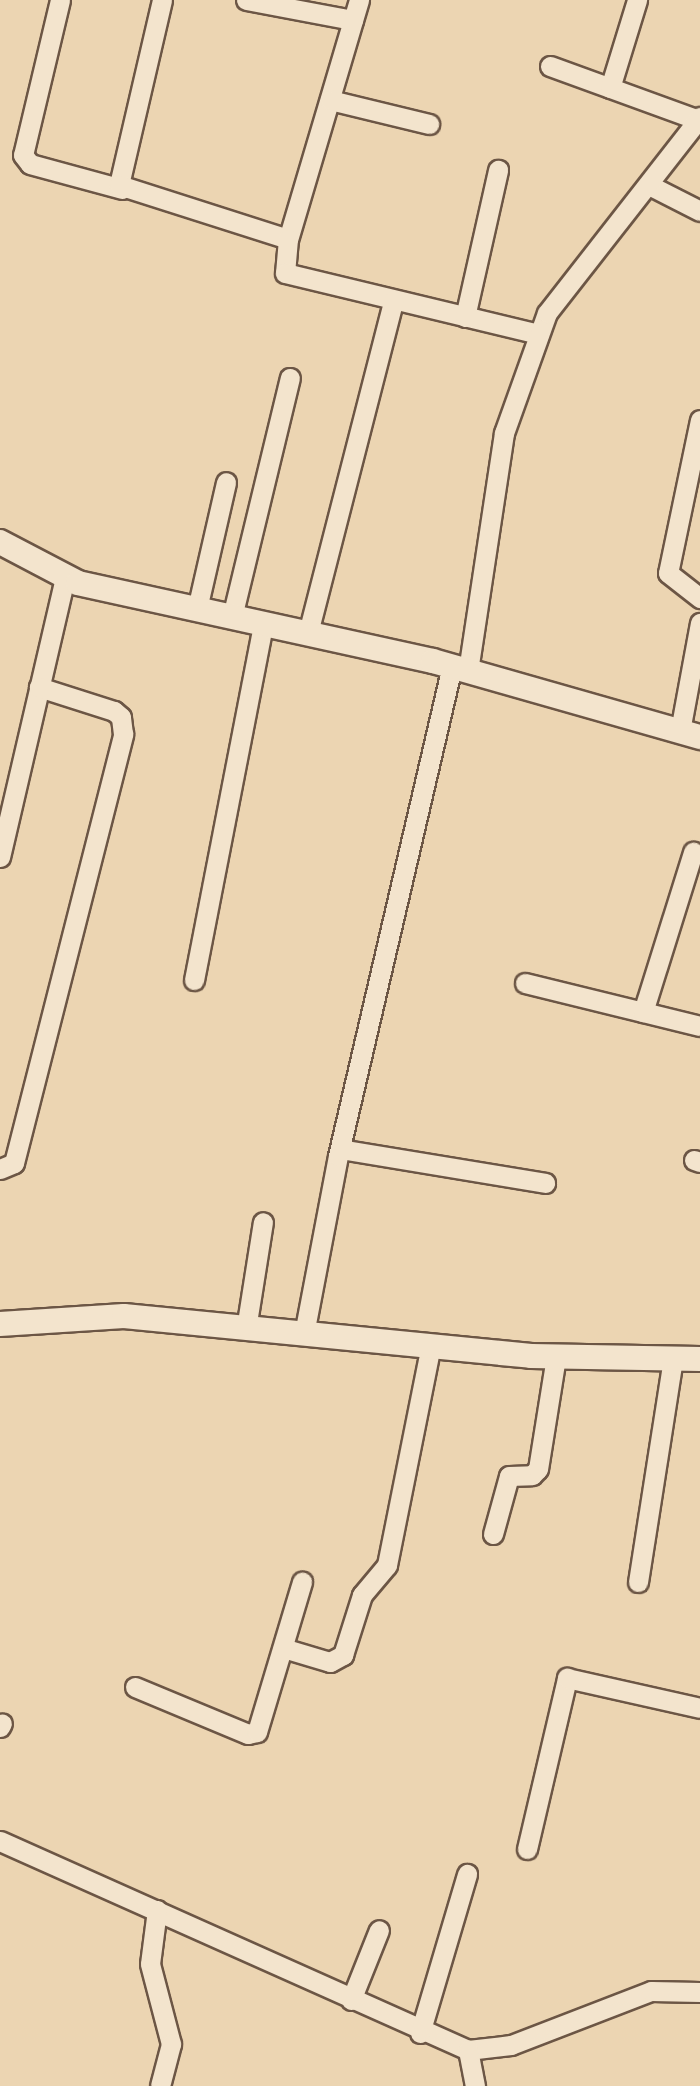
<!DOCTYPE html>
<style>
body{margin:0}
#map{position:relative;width:700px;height:2086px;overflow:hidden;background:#ecd5b2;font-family:"Old Standard TT",serif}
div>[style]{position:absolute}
.roads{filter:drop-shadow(2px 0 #6c5645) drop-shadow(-2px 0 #6c5645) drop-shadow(0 2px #6c5645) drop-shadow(0 -2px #6c5645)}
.minor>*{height:19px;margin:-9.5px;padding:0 9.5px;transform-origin:9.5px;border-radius:9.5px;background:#f3e4cd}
.tertiary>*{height:24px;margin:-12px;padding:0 12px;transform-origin:12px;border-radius:12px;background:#f3e4cd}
span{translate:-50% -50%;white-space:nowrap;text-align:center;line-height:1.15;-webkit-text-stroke:6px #f3e4cd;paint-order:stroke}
</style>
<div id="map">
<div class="roads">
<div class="minor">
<div style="left:60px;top:0;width:159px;rotate:103.4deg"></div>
<div style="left:23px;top:155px;width:11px;rotate:52deg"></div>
<div style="left:30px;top:164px;width:95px;rotate:15.2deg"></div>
<div style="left:162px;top:0;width:190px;rotate:103.1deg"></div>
<div style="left:119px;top:185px;width:177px;rotate:17.7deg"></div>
<div style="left:246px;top:0;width:109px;rotate:10.6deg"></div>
<div style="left:359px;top:0;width:249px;rotate:106.5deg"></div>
<div style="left:288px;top:239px;width:34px;rotate:95deg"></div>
<div style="left:285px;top:273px;width:261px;rotate:13.5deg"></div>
<div style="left:550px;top:66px;width:158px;rotate:20deg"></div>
<div style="left:610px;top:88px;width:92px;rotate:-72.9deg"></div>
<div style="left:330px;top:100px;width:102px;rotate:13.6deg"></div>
<div style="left:651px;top:186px;width:55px;rotate:27deg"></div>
<div style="left:465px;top:317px;width:151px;rotate:-77.3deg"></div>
<div style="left:700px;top:420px;width:156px;rotate:101.8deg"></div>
<div style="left:668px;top:573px;width:41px;rotate:38deg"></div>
<div style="left:197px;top:609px;width:130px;rotate:-77.1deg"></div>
<div style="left:232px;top:617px;width:246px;rotate:-76.4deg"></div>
<div style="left:308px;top:633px;width:343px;rotate:-75.6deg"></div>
<div style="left:468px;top:671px;width:241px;rotate:-81.4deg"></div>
<div style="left:504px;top:433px;width:127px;rotate:-70.3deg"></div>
<div style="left:547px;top:313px;width:249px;rotate:-52deg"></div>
<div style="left:680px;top:731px;width:110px;rotate:-79.5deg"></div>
<div style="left:0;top:857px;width:286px;rotate:-76.9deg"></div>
<div style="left:194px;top:980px;width:363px;rotate:-79deg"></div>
<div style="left:525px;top:983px;width:180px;rotate:13.8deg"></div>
<div style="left:643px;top:1012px;width:168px;rotate:-72.6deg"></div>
<div style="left:340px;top:1149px;width:208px;rotate:9.4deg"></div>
<div style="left:694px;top:1160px;width:6px;rotate:18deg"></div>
<div style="left:0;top:1169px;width:15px;rotate:-23deg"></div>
<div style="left:14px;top:1163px;width:443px;rotate:-75.7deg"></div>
<div style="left:123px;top:734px;width:17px;rotate:-97deg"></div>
<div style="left:121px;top:717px;width:9px;rotate:-139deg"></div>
<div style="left:114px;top:711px;width:79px;rotate:-162.3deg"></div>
<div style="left:246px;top:1329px;width:108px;rotate:-81deg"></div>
<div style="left:304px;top:1334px;width:181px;rotate:-79.2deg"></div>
<div style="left:338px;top:1156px;width:503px;rotate:-76.9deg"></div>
<div style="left:493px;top:1534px;width:60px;rotate:-74.6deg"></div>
<div style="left:509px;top:1476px;width:23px;rotate:-2deg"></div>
<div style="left:532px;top:1475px;width:8px;rotate:-45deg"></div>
<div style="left:538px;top:1469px;width:114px;rotate:-80.9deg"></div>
<div style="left:638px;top:1582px;width:227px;rotate:-81.1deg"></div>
<div style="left:283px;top:1648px;width:49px;rotate:16.6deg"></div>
<div style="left:330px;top:1662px;width:15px;rotate:-28deg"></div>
<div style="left:343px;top:1655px;width:63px;rotate:-72.4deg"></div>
<div style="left:362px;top:1595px;width:39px;rotate:-50deg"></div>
<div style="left:387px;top:1565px;width:224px;rotate:-78.7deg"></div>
<div style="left:135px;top:1687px;width:122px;rotate:22.6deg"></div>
<div style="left:248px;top:1734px;width:9px;rotate:-13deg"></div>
<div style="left:257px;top:1732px;width:157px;rotate:-73.3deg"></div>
<div style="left:0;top:1727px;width:4px;rotate:-63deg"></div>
<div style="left:0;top:1841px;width:513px;rotate:24.06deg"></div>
<div style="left:468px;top:2050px;width:43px;rotate:-6.6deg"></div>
<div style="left:511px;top:2045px;width:150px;rotate:-21.1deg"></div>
<div style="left:651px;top:1991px;width:49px;rotate:1.2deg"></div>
<div style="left:527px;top:1849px;width:176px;rotate:-76.8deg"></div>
<div style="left:567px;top:1678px;width:136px;rotate:12.7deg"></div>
<div style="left:157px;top:1910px;width:54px;rotate:97.4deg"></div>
<div style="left:150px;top:1964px;width:83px;rotate:75.3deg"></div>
<div style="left:171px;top:2044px;width:43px;rotate:104.7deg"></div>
<div style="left:351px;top:2000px;width:75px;rotate:-68.2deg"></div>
<div style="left:420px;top:2033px;width:166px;rotate:-73.5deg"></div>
<div style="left:468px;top:2050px;width:37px;rotate:79deg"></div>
</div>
<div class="tertiary">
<div style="left:0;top:542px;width:88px;rotate:27.7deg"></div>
<div style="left:78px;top:583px;width:363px;rotate:12.4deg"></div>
<div style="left:433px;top:661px;width:278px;rotate:15.9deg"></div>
<div style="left:0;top:1324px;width:124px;rotate:-3.7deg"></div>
<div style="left:124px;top:1316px;width:409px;rotate:5.6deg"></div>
<div style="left:531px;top:1356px;width:169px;rotate:1deg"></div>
</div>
</div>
</div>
